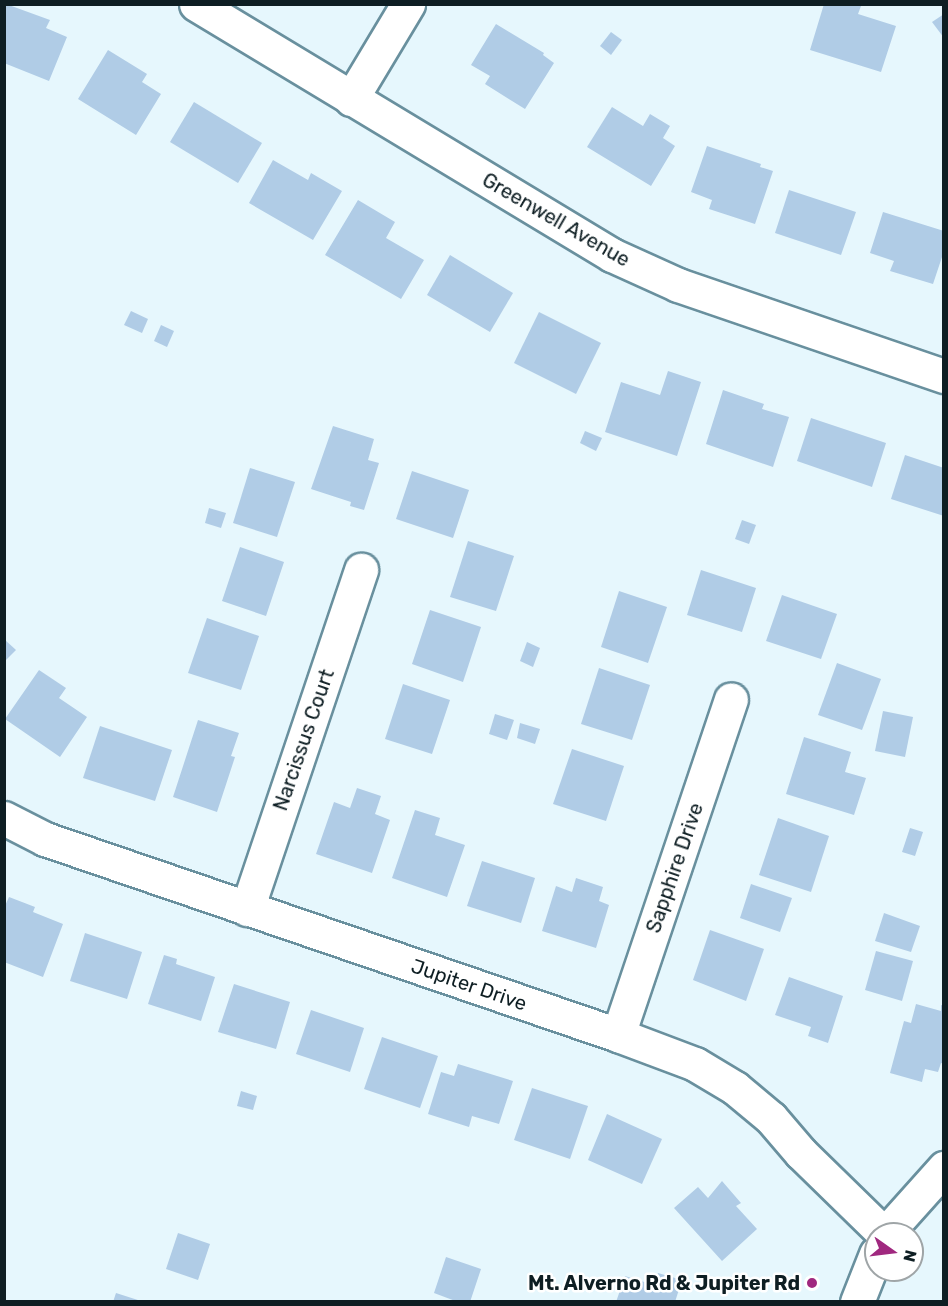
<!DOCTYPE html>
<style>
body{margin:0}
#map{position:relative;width:948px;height:1306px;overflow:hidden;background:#e6f7fd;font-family:Rubik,sans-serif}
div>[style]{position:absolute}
.building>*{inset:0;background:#b0cce6}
.roads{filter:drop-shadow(2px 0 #69909e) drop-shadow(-2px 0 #69909e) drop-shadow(0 2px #69909e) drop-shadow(0 -2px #69909e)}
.minor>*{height:33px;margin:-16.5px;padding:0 16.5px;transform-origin:16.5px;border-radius:16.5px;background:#fff}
.tertiary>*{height:33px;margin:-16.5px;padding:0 16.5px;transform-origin:16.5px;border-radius:16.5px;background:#fff}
.dots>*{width:16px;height:16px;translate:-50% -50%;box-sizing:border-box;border:3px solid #fff;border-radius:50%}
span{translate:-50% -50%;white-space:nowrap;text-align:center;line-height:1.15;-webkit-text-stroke:5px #fff;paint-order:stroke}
.street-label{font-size:20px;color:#0e1e23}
.poi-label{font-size:20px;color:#0e1e23;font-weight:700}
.right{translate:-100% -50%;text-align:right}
.frame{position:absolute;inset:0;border:6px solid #0e1e23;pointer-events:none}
.north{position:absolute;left:864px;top:1222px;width:60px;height:60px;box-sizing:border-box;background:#fff;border:2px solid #9fa5a7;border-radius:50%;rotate:104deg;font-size:16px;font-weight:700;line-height:24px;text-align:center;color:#0e1e23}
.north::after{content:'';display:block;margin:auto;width:21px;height:27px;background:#a0287f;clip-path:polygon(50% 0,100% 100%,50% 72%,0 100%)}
</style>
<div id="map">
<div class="building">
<div style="clip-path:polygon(6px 4px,50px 20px,46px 28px,67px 37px,49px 81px,4px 63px)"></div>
<div style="clip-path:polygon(824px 4px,861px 6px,858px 14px,896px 26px,881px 72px,810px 50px)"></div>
<div style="clip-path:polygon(944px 14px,944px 38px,932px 22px)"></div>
<div style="clip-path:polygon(496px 24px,544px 53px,543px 55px,554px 63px,525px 109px,485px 84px,490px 76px,471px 65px)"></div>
<div style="clip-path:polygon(611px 32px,622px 40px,611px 55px,600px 46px)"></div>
<div style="clip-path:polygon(108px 50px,147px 74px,142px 82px,161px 94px,136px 135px,78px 99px)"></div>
<div style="clip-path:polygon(194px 102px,262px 143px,238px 183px,170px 142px)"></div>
<div style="clip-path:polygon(612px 107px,643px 126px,650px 114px,670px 126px,663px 138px,675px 146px,651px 186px,587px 147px)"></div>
<div style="clip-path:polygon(707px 146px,761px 164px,760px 167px,773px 171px,755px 224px,709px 209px,712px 200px,691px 192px)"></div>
<div style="clip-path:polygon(273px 160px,308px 180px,311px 173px,342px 191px,313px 240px,249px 203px)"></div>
<div style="clip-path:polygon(789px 190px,856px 212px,841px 255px,775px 233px)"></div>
<div style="clip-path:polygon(358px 200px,395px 222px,386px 238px,424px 260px,401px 299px,325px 255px)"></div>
<div style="clip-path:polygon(883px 212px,944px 231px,944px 251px,933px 284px,890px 271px,894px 261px,870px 253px)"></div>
<div style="clip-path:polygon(450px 255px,513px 293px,490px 332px,427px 295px)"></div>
<div style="clip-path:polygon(131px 311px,148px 319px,142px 333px,124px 325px)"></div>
<div style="clip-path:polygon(539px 312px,601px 343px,576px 394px,514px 363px)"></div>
<div style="clip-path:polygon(161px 325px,174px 331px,167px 347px,154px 341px)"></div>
<div style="clip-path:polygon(668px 371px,701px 382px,677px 456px,605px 432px,621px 382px,660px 395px)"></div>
<div style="clip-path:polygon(723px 390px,764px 404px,762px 409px,789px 417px,773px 467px,706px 444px)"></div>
<div style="clip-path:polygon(811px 418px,886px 443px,872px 487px,797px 461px)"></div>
<div style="clip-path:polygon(333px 426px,374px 439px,368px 460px,379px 463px,364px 510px,350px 506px,351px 502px,311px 489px)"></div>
<div style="clip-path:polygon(585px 431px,602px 438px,596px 451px,580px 443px)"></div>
<div style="clip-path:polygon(905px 455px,944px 468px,944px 516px,891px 499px)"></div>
<div style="clip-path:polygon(250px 468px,295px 482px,277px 537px,233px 523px)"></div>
<div style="clip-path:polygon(412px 471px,469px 490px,453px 538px,396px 519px)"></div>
<div style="clip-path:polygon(209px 508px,226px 513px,221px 528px,205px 523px)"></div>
<div style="clip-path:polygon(742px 520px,756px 525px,749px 544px,735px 539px)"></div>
<div style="clip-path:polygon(468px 541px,514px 556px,496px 611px,450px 597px)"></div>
<div style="clip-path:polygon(240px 547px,284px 562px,266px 616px,222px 601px)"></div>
<div style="clip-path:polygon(701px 570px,756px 588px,742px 632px,687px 615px)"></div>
<div style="clip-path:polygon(619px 591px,667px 607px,648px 663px,601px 647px)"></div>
<div style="clip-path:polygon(782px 595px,837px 614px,821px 659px,766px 641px)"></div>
<div style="clip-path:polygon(430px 610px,481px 627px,463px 682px,412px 664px)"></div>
<div style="clip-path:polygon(207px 618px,259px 636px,241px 690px,188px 673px)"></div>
<div style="clip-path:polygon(4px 639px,16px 650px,4px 662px)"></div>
<div style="clip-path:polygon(527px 642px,540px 648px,533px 667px,520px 661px)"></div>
<div style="clip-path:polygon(837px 663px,881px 679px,862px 730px,818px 715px)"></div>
<div style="clip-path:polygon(599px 668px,650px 685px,632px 740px,581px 724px)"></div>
<div style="clip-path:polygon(39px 670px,66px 688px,59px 698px,87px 717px,60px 757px,5px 719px)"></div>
<div style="clip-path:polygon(403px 684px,450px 700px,432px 754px,385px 739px)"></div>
<div style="clip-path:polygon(883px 711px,913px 717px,905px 757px,875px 751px)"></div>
<div style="clip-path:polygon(495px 714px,514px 720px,507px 740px,489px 734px)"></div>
<div style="clip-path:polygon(198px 720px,239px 733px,231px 756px,235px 757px,217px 812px,173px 797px)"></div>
<div style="clip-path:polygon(520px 723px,540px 729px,535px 744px,517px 738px)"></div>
<div style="clip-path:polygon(100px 726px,172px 750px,155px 801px,83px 778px)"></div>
<div style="clip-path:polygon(804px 737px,851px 752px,845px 772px,866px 778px,854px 815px,786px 794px)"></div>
<div style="clip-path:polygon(572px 749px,624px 766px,606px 821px,553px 804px)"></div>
<div style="clip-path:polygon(357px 788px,381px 796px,375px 814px,390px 820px,372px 873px,316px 854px,334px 802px,350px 808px)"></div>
<div style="clip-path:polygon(415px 810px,440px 818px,435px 835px,465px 845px,447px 897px,392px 878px)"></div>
<div style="clip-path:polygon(778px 818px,829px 836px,811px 892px,759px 875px)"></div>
<div style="clip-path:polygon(910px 828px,923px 832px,915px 856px,902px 852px)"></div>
<div style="clip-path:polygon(482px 861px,535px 878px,521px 923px,467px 906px)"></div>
<div style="clip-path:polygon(576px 878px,603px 887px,599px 901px,609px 905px,596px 948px,542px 931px,556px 886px,572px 892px)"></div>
<div style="clip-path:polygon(751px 884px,792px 898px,780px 932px,740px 918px)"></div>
<div style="clip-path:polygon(9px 897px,35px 907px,33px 912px,63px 924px,43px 977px,4px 962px,4px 908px)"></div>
<div style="clip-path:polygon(884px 913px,920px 926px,911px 952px,875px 941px)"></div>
<div style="clip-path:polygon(710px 930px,764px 949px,746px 1001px,693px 980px)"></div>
<div style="clip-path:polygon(85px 933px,142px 952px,127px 999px,70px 981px)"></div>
<div style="clip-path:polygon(876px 951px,913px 961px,902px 1001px,865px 990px)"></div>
<div style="clip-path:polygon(164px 955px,177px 959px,176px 964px,215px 977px,201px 1021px,148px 1004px)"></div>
<div style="clip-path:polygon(789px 977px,843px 996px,828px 1043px,808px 1036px,811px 1027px,775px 1015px)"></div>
<div style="clip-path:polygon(234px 984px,290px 1002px,276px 1049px,218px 1032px)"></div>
<div style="clip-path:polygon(916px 1004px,941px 1011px,941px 1005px,944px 1006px,944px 1064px,941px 1063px,938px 1072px,925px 1069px,922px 1082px,890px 1073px,904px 1021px,911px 1023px)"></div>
<div style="clip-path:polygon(311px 1010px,364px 1028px,350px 1072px,296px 1054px)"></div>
<div style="clip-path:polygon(382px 1037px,438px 1056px,420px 1108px,364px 1089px)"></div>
<div style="clip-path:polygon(458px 1064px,513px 1081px,499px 1124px,472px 1116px,469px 1127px,428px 1114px,441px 1072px,454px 1076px)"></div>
<div style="clip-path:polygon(532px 1088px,588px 1106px,570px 1159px,514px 1140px)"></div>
<div style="clip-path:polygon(241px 1091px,257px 1096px,253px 1110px,237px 1106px)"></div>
<div style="clip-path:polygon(607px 1114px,662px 1139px,642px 1184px,588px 1160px)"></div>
<div style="clip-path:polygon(722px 1181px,741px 1203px,736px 1206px,757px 1229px,722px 1261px,674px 1208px,698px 1187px,708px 1198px)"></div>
<div style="clip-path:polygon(178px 1233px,210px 1244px,198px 1280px,166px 1269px)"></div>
<div style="clip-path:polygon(446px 1257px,481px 1269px,470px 1302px,458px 1302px,434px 1293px)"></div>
<div style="clip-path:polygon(658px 1273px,682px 1280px,675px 1302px,616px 1302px,625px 1276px,654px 1285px)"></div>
<div style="clip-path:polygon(116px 1293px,141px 1301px,141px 1302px,113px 1302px)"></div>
</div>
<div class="roads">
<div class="minor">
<div style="left:196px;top:4px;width:486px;rotate:31.1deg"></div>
<div style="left:612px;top:255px;width:72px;rotate:24.4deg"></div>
<div style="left:678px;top:285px;width:281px;rotate:18.9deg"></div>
<div style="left:351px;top:99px;width:111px;rotate:-59deg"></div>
<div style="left:4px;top:818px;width:46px;rotate:27.1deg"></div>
<div style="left:45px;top:839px;width:606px;rotate:18.88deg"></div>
<div style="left:618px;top:1035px;width:82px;rotate:20.6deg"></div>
<div style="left:695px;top:1064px;width:47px;rotate:31deg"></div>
<div style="left:735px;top:1088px;width:47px;rotate:39.8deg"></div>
<div style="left:771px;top:1118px;width:46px;rotate:49.4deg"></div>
<div style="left:801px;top:1153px;width:116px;rotate:44.3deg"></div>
<div style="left:247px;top:909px;width:358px;rotate:-71.4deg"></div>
<div style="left:618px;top:1035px;width:354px;rotate:-71.4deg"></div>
</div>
<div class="tertiary">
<div style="left:885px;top:1234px;width:89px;rotate:-48.2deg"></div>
<div style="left:857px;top:1302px;width:52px;rotate:-68.4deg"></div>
</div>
</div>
<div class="dots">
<div style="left:812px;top:1283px;background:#a0287f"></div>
</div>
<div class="street-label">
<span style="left:556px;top:220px;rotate:30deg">Greenwell Avenue</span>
<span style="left:304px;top:740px;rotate:-71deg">Narcissus Court</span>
<span style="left:675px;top:868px;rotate:-71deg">Sapphire Drive</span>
<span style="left:469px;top:985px;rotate:19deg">Jupiter Drive</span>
</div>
<div class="poi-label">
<span class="right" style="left:800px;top:1283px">Mt. Alverno Rd &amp; Jupiter Rd</span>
</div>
<div class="frame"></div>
<div class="north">N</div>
</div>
